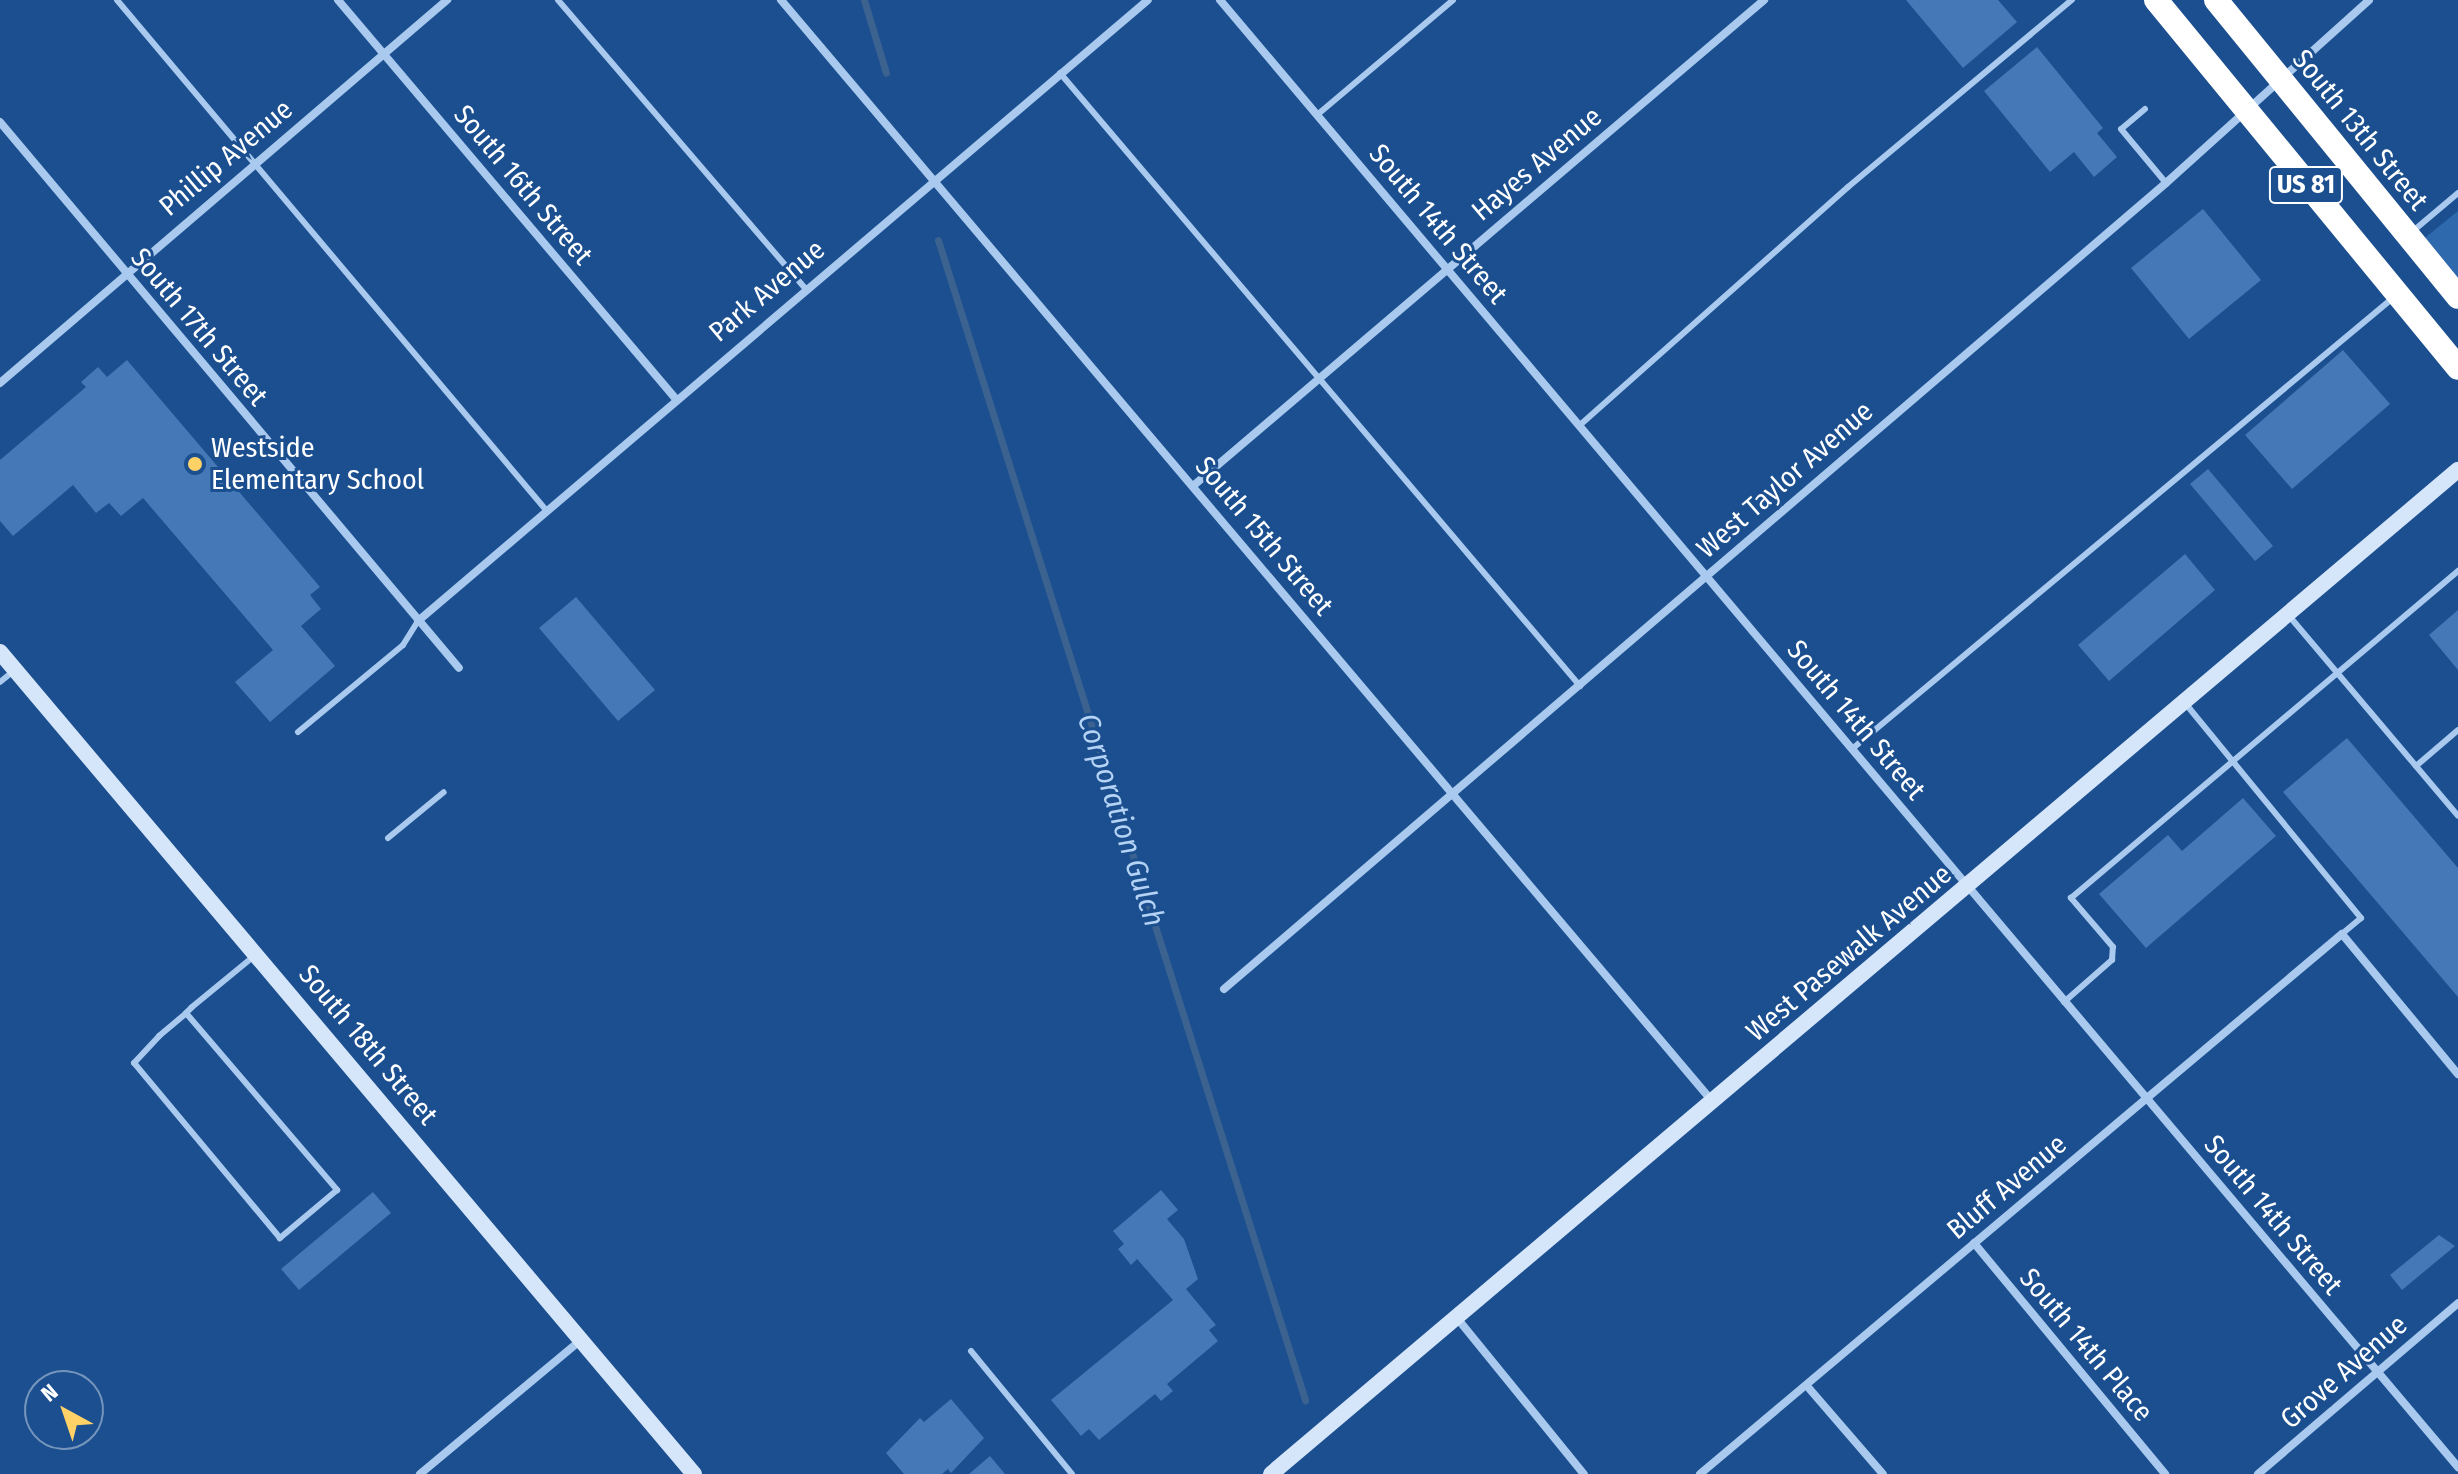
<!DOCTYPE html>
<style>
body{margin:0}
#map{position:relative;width:2458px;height:1474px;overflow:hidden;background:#1b4f8f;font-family:"Fira Sans Condensed",sans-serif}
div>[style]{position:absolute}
.green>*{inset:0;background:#2e69ad}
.stream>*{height:7px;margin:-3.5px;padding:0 3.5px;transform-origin:3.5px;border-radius:3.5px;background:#3c6290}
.building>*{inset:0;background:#4478b7}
.lane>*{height:6px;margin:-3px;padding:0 3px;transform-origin:3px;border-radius:3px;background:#a9c9ee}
.street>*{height:8px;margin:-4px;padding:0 4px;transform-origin:4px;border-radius:4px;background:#a9c9ee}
.secondary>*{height:16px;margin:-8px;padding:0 8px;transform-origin:8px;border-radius:8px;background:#d6e6fa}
.highway>*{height:24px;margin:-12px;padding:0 12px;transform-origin:12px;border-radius:12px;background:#fff}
.dots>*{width:22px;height:22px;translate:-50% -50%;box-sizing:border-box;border:4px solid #1b4f8f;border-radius:50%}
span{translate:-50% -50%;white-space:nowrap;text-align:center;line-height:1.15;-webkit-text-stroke:6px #1b4f8f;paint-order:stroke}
.shield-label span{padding:2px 6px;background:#1b4f8f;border:2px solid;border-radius:6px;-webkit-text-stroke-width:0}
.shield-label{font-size:26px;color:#fff;font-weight:700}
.street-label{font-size:28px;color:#fff}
.poi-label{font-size:28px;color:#fff}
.left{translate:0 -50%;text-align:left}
.water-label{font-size:30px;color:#b5d3f5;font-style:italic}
.north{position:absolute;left:24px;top:1370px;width:80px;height:80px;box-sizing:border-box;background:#1b4f8f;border:2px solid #7695bc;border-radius:50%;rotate:320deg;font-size:22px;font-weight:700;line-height:32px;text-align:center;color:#fff}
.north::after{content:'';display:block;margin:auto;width:28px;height:36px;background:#ffd166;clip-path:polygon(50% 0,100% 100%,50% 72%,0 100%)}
</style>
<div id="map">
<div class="green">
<div style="clip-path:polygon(2458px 211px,2458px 282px,2421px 241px)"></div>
</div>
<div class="stream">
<div style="left:864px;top:0;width:76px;rotate:73.2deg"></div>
<div style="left:938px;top:240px;width:1217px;rotate:72.44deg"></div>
</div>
<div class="building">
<div style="clip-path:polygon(1906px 0,1998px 0,2017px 22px,1963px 68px)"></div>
<div style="clip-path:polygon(2037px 47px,2103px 128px,2097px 133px,2117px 157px,2094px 177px,2074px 152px,2050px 172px,1984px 91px)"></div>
<div style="clip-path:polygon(2203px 209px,2261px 280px,2189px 339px,2131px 268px)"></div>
<div style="clip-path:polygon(2343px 350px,2390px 404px,2292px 489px,2245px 435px)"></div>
<div style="clip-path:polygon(127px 360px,320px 587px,310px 595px,321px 609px,301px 626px,335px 666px,270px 722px,235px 682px,273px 650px,143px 498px,121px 516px,109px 503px,96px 513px,73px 485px,13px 536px,0 521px,0 460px,86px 387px,81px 382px,98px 367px,107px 377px)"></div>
<div style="clip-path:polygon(2208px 469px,2273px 546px,2255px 561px,2190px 484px)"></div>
<div style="clip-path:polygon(2185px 554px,2215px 590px,2109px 681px,2078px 645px)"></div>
<div style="clip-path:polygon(576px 597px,655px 690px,618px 721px,539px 628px)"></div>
<div style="clip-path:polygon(2458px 610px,2458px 670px,2429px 635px)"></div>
<div style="clip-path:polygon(2347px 738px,2458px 868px,2458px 997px,2283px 792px)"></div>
<div style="clip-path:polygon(2243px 798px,2276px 836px,2146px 948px,2099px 894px,2168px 835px,2182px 851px)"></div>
<div style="clip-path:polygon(1161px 1190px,1178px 1210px,1167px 1219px,1184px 1239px,1198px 1279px,1186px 1289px,1216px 1325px,1209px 1330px,1218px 1341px,1167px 1384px,1173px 1391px,1161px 1401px,1155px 1394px,1099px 1440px,1089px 1429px,1081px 1436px,1051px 1400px,1173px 1300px,1137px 1259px,1131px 1265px,1118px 1249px,1124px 1244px,1113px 1231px)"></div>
<div style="clip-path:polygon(373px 1192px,391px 1213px,299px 1290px,281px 1269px)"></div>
<div style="clip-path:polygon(2439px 1235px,2455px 1246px,2402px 1290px,2390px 1275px)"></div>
<div style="clip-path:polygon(951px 1399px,984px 1438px,951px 1473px,948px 1469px,942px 1474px,904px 1474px,886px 1453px,920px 1418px,924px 1422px)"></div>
<div style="clip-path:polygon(990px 1456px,1005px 1474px,969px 1474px)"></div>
</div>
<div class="lane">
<div style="left:117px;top:0;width:666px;rotate:49.93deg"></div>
<div style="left:558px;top:0;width:379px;rotate:49.4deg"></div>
<div style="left:1060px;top:73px;width:804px;rotate:49.69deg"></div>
<div style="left:2145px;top:109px;width:31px;rotate:140deg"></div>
<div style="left:2121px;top:129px;width:70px;rotate:50.2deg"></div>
<div style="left:1317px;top:115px;width:178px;rotate:-40.2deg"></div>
<div style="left:2413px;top:231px;width:59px;rotate:-40.2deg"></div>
<div style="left:1580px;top:425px;width:358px;rotate:-41.6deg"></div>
<div style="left:1848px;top:187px;width:292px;rotate:-39.9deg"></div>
<div style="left:2290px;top:617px;width:260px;rotate:49.8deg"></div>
<div style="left:0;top:682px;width:19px;rotate:-39deg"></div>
<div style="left:2185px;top:703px;width:278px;rotate:50.7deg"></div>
<div style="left:2361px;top:918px;width:25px;rotate:140deg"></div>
<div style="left:298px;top:732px;width:136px;rotate:-39.6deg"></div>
<div style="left:403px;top:645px;width:28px;rotate:-58deg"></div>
<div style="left:1852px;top:749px;width:704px;rotate:-39.82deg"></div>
<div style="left:2416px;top:766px;width:55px;rotate:-40.6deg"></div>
<div style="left:388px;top:838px;width:72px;rotate:-39.4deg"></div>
<div style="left:2064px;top:1002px;width:64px;rotate:-41.2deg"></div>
<div style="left:2112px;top:960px;width:13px;rotate:-86deg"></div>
<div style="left:2113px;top:947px;width:65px;rotate:-130.6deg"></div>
<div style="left:2071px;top:898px;width:507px;rotate:-40.2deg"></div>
<div style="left:186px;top:1013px;width:233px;rotate:49.5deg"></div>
<div style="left:337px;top:1190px;width:75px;rotate:139.9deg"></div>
<div style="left:280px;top:1238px;width:228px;rotate:-129.8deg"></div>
<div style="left:134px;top:1063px;width:37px;rotate:-47deg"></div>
<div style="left:159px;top:1036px;width:35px;rotate:-40deg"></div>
<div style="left:186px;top:1013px;width:8px;rotate:-45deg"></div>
<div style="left:192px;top:1007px;width:80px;rotate:-39.4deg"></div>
<div style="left:971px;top:1351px;width:159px;rotate:50.6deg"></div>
</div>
<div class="street">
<div style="left:338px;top:0;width:522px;rotate:49.74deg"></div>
<div style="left:781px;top:0;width:1442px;rotate:49.78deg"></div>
<div style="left:1220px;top:0;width:1920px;rotate:49.84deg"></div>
<div style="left:0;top:122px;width:713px;rotate:49.95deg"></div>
<div style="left:0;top:383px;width:589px;rotate:-40.59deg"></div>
<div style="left:1193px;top:486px;width:750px;rotate:-40.4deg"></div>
<div style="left:418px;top:621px;width:958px;rotate:-40.39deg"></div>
<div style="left:1224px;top:989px;width:1240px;rotate:-40.55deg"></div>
<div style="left:2166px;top:183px;width:273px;rotate:-42deg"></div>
<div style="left:1974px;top:1243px;width:300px;rotate:50.4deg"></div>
<div style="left:1457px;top:1318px;width:201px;rotate:50.9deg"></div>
<div style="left:1807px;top:1386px;width:116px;rotate:49.2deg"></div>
<div style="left:420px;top:1474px;width:209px;rotate:-39.8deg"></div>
<div style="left:1700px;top:1474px;width:839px;rotate:-40.07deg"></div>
<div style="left:2342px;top:934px;width:182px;rotate:50.4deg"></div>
<div style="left:2258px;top:1474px;width:263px;rotate:-40.5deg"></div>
</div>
<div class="secondary">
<div style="left:0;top:652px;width:1076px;rotate:49.83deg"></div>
<div style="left:1271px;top:1474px;width:1555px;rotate:-40.23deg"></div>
</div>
<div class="highway">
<div style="left:2156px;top:0;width:476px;rotate:50.6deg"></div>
<div style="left:2216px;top:0;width:383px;rotate:50.8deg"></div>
</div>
<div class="dots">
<div style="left:195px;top:464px;background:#ffd166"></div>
</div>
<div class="shield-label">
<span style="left:2306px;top:185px">US 81</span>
</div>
<div class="street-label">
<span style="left:2360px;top:130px;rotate:51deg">South 13th Street</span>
<span style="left:226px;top:158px;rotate:-40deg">Phillip Avenue</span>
<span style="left:1537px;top:164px;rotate:-40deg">Hayes Avenue</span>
<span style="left:523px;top:185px;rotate:50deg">South 16th Street</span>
<span style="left:1438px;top:224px;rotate:50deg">South 14th Street</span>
<span style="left:767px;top:291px;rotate:-40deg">Park Avenue</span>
<span style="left:199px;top:327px;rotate:50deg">South 17th Street</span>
<span style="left:1785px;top:480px;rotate:-41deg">West Taylor Avenue</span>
<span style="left:1264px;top:536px;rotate:50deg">South 15th Street</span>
<span style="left:1856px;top:720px;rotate:50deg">South 14th Street</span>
<span style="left:1849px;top:953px;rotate:-40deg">West Pasewalk Avenue</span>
<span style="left:368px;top:1045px;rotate:50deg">South 18th Street</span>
<span style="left:2007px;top:1187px;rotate:-40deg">Bluff Avenue</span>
<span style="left:2273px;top:1215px;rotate:50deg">South 14th Street</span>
<span style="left:2086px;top:1345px;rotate:50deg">South 14th Place</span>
<span style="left:2344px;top:1372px;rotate:-41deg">Grove Avenue</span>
</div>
<div class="poi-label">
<span class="left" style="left:211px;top:464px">Westside<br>Elementary School</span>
</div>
<div class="water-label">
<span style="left:1121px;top:820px;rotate:72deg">Corporation Gulch</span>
</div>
<div class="north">N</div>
</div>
